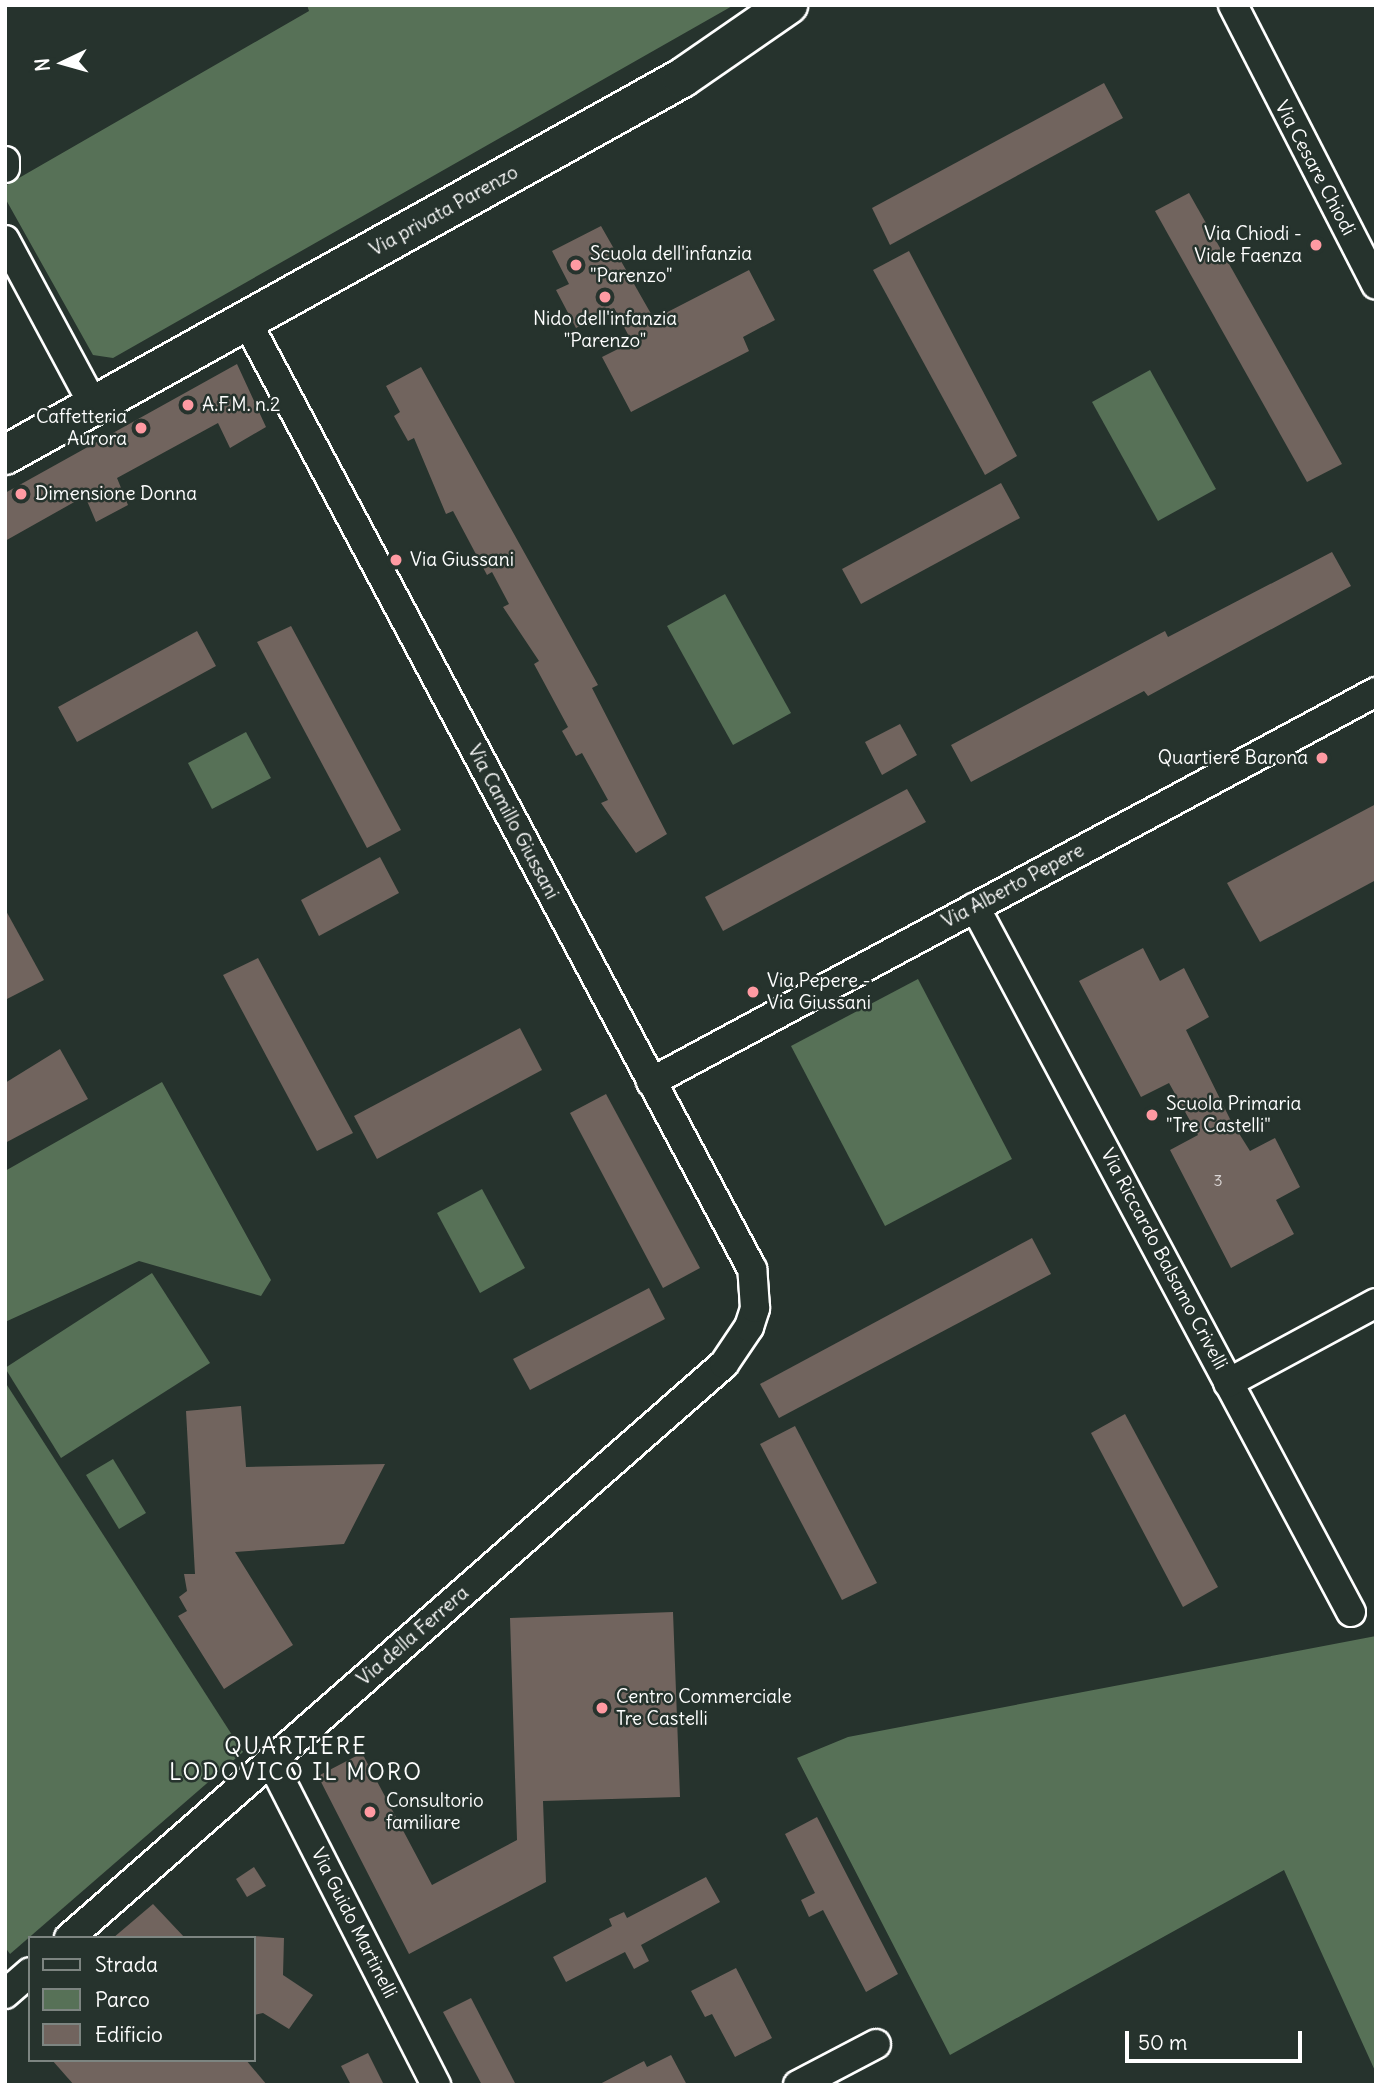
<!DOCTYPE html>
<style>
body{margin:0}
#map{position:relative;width:1381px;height:2090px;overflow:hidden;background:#26332d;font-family:Delius,sans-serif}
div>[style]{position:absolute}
.green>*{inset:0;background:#577157}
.building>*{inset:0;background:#71645e}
.roads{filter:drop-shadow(2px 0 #fff) drop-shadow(-2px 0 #fff) drop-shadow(0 2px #fff) drop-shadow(0 -2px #fff)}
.street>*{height:28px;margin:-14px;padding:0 14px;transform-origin:14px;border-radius:14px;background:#26332d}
.secondary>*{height:38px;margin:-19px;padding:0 19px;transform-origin:19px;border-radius:19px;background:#26332d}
.dots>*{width:19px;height:19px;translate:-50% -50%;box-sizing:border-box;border:4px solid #26332d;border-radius:50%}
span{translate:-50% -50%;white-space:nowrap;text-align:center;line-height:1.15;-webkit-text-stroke:5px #26332d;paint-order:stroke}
.number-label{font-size:16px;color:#dcd8d7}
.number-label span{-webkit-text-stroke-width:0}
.street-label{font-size:19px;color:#fff}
.poi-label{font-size:19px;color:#fff}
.right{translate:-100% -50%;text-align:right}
.left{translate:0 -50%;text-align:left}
.quarter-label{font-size:23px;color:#fff;letter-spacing:2px}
.frame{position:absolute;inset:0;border:7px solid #fff;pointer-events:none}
.legend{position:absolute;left:28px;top:1936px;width:228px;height:126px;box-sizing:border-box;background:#26332d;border:2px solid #7d8581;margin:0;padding:9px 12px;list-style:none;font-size:21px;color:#fff}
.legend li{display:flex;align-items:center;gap:14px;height:35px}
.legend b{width:35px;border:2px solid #7d8581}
.north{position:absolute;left:28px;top:28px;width:70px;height:70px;-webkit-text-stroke:5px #26332d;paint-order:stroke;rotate:265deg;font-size:19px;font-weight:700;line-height:28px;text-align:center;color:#fff}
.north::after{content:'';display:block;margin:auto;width:24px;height:32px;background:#fff;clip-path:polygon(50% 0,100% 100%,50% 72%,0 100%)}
.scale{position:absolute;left:1125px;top:2031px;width:177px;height:32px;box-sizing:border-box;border:4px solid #fff;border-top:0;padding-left:9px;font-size:21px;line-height:24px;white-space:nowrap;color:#fff;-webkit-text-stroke:5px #26332d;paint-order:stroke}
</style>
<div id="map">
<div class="green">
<div style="clip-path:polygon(307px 5px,734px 5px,113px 358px,93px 355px,5px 198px,5px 186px,309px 11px)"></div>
<div style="clip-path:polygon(1150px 370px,1216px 489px,1158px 521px,1092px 402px)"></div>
<div style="clip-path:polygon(725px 594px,791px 713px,733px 745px,667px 626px)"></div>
<div style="clip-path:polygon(246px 732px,271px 778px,212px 809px,188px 763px)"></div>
<div style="clip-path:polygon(918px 979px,1012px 1159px,885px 1226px,791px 1046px)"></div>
<div style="clip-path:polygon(162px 1082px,271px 1280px,261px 1296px,139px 1261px,5px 1322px,5px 1171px)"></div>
<div style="clip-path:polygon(482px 1189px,525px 1268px,480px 1293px,437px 1213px)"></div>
<div style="clip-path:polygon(152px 1273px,210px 1363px,61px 1458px,5px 1368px)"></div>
<div style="clip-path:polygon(5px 1382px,243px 1752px,10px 1954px,5px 1947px)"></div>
<div style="clip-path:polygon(113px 1459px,146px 1513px,119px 1529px,86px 1475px)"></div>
<div style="clip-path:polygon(1376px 1636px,1376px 2073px,1284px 1870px,950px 2055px,797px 1758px,848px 1737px)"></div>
</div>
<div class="building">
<div style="clip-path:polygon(1104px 83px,1123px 118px,890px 245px,872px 208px)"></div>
<div style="clip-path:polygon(1189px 193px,1342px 464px,1307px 482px,1155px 211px)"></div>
<div style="clip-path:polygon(601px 226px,654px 319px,749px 270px,775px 320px,743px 337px,749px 351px,631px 412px,602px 357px,632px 342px,614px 308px,576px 328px,556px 290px,569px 284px,552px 251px)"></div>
<div style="clip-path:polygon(909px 251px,1017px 456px,985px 475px,873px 270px)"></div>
<div style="clip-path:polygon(237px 364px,266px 427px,230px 448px,218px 423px,117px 478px,128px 505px,96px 522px,85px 496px,5px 541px,5px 493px)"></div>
<div style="clip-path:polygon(421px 367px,598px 685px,592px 688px,667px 834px,636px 853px,601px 803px,608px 800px,582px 753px,576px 756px,562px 731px,568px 727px,534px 664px,539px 661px,503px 607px,509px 604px,492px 572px,487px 575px,453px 511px,446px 514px,414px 438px,408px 441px,394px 416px,400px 412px,386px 386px)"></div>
<div style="clip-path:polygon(1001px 483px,1020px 518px,861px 604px,842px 569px)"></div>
<div style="clip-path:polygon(1332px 552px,1351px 586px,1148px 696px,1144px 691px,971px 782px,951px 745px,1165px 631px,1168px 637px)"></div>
<div style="clip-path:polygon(291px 626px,401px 830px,367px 848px,257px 642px)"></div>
<div style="clip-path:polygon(197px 631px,216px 666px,77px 742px,58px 707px)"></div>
<div style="clip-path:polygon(900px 724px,917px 755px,882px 775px,865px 742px)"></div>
<div style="clip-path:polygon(907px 789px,926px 822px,723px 931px,705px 897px)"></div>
<div style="clip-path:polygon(1376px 804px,1376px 880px,1260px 942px,1227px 883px)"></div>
<div style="clip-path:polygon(380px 857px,399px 893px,319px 936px,301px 900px)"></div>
<div style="clip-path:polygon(5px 909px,44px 980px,5px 1000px)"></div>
<div style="clip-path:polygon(1143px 948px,1160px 981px,1184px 968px,1209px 1017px,1186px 1030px,1230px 1119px,1250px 1151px,1275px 1138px,1300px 1187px,1276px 1200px,1294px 1234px,1231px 1268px,1170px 1150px,1198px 1135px,1169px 1083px,1141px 1097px,1079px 981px)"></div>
<div style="clip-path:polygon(258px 958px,353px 1133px,317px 1151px,223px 975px)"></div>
<div style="clip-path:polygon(520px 1028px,542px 1070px,377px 1159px,354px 1116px)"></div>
<div style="clip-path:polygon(60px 1049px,88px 1099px,5px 1143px,5px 1083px)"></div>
<div style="clip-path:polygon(606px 1094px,700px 1268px,663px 1288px,570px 1113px)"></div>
<div style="clip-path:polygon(1032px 1238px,1051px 1274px,779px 1418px,760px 1384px)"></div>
<div style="clip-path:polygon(649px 1288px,665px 1319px,530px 1390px,513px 1359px)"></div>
<div style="clip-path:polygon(241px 1406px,246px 1467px,385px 1464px,344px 1544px,235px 1552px,293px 1645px,224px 1689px,178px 1616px,187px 1611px,179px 1597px,187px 1591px,184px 1574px,195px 1574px,186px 1411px)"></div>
<div style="clip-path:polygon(1125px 1414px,1218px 1587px,1183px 1607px,1091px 1433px)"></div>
<div style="clip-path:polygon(795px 1426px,877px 1583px,842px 1600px,760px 1444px)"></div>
<div style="clip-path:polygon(673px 1612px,680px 1797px,543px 1801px,546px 1882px,409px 1954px,318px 1776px,362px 1753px,432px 1885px,517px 1840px,510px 1618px)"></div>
<div style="clip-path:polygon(817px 1817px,898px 1974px,866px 1992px,823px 1910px,809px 1917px,801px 1900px,815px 1893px,785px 1834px)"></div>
<div style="clip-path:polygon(254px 1867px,266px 1886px,247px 1897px,236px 1879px)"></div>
<div style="clip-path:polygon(706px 1877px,720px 1902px,641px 1945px,649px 1961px,634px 1969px,625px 1952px,566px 1982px,553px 1957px,612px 1926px,609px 1919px,624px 1912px,627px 1918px)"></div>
<div style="clip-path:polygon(153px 1904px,185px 1938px,113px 1938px)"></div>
<div style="clip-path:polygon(254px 1936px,284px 1938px,283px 1975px,313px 1995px,289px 2029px,263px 2013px,254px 2015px)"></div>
<div style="clip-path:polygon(736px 1968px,772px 2038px,735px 2057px,712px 2014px,705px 2017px,691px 1991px)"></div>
<div style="clip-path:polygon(471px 1998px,516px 2085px,482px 2085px,443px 2012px)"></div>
<div style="clip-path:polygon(368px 2053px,384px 2085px,351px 2085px,341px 2066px)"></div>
<div style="clip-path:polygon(671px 2055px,687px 2085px,598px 2085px,644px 2061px,647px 2067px)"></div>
<div style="clip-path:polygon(52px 2060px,246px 2060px,267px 2085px,74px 2085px)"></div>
</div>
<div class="roads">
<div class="street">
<div style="left:1233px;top:5px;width:314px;rotate:62.9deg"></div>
<div style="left:5px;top:161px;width:7px;rotate:90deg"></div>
<div style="left:5px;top:240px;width:188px;rotate:61.8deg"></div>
<div style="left:975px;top:907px;width:799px;rotate:61.93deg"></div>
<div style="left:651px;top:1082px;width:823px;rotate:-28.28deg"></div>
<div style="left:1228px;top:1383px;width:168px;rotate:-28.4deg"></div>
<div style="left:271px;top:1761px;width:364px;rotate:63deg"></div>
<div style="left:69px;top:1938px;width:871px;rotate:-41.23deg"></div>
<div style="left:724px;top:1364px;width:45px;rotate:-56deg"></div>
<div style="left:749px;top:1327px;width:20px;rotate:-72deg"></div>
<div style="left:755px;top:1308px;width:39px;rotate:-94deg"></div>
<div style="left:752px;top:1269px;width:1073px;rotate:-118.07deg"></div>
<div style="left:5px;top:1994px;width:33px;rotate:-41deg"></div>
<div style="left:798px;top:2085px;width:88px;rotate:-27.7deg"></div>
</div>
<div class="secondary">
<div style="left:5px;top:455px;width:775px;rotate:-29.11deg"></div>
<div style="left:682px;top:78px;width:129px;rotate:-34.6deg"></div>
</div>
</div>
<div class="dots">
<div style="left:1316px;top:245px;background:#ff9aa2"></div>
<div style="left:576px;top:265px;background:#ff9aa2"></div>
<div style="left:605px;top:297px;background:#ff9aa2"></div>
<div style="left:188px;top:405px;background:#ff9aa2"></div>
<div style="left:141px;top:428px;background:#ff9aa2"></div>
<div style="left:21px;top:494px;background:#ff9aa2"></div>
<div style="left:396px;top:560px;background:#ff9aa2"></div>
<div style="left:1322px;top:758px;background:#ff9aa2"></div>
<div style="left:753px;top:992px;background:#ff9aa2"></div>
<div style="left:1152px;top:1115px;background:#ff9aa2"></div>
<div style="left:602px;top:1708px;background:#ff9aa2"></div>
<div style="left:370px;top:1812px;background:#ff9aa2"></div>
</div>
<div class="number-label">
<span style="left:1218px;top:1180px">3</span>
</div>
<div class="street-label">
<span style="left:1315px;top:168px;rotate:62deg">Via Cesare Chiodi</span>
<span style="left:444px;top:211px;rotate:-29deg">Via privata Parenzo</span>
<span style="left:513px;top:822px;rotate:62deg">Via Camillo Giussani</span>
<span style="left:1013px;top:886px;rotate:-28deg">Via Alberto Pepere</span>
<span style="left:1164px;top:1259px;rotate:62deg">Via Riccardo Balsamo Crivelli</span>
<span style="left:413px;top:1636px;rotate:-41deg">Via della Ferrera</span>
<span style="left:354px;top:1923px;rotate:63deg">Via Guido Martinelli</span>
</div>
<div class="poi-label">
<span class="right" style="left:1302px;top:245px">Via Chiodi -<br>Viale Faenza</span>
<span class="left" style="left:590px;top:265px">Scuola dell'infanzia<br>"Parenzo"</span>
<span style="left:605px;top:330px">Nido dell'infanzia<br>"Parenzo"</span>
<span class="left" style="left:202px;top:405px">A.F.M. n.2</span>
<span class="right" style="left:127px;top:428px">Caffetteria<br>Aurora</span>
<span class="left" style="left:35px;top:494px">Dimensione Donna</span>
<span class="left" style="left:410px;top:560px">Via Giussani</span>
<span class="right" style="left:1308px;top:758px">Quartiere Barona</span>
<span class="left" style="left:767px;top:992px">Via Pepere -<br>Via Giussani</span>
<span class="left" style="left:1166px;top:1115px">Scuola Primaria<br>"Tre Castelli"</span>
<span class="left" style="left:616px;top:1708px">Centro Commerciale<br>Tre Castelli</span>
<span class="left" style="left:386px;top:1812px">Consultorio<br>familiare</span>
</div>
<div class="quarter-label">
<span style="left:296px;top:1759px">QUARTIERE<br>LODOVICO IL MORO</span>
</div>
<div class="frame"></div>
<ul class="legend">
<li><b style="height:9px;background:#26332d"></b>Strada</li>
<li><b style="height:19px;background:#577157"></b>Parco</li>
<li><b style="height:19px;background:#71645e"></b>Edificio</li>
</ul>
<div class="north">N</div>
<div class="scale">50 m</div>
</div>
